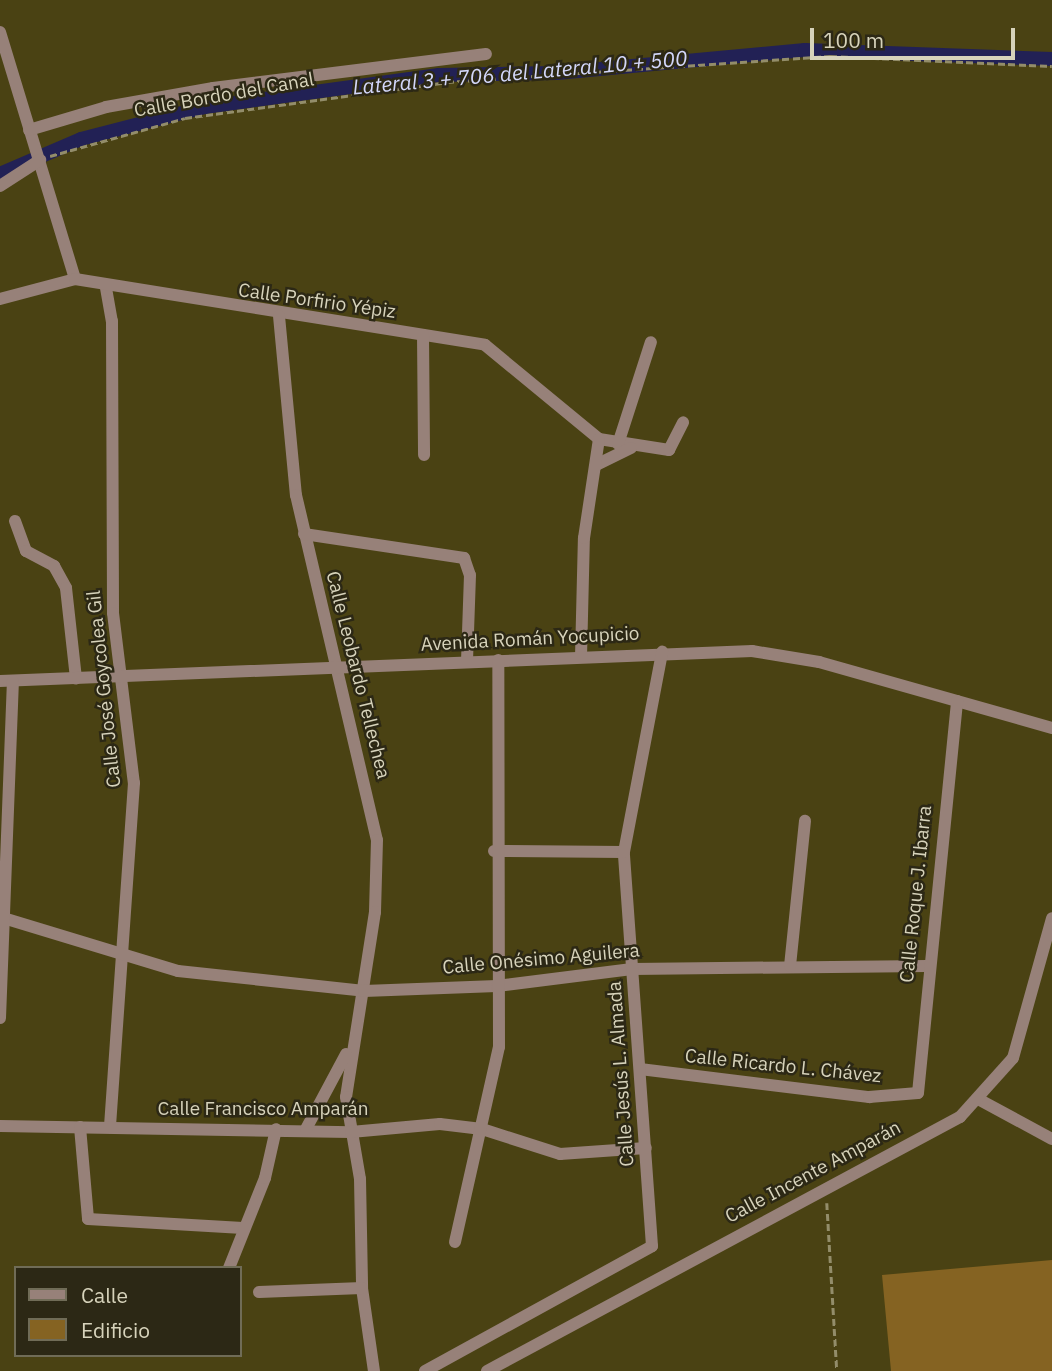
<!DOCTYPE html>
<meta charset="utf-8">
<style>
body{margin:0}
#map{position:relative;width:1052px;height:1371px;overflow:hidden;background:#4a4213;font-family:"IBM Plex Sans",sans-serif}
div>[style]{position:absolute}
.canal>*{height:14px;margin:-7px;padding:0 7px;transform-origin:7px;border-radius:7px;background:#222155}
.building>*{inset:0;background:#856322}
.path>*{height:2.5px;margin-top:-1.25px;transform-origin:0;background:repeating-linear-gradient(90deg,#938d6a 0 7px,transparent 0 10.5px)}
.minor>*{height:12px;margin:-6px;padding:0 6px;transform-origin:6px;border-radius:6px;background:#978179}
span{translate:-50% -50%;white-space:nowrap;text-align:center;line-height:1.15;-webkit-text-stroke:5px #2c2815;paint-order:stroke}
.street-label{font-size:19px;color:#d7d3bb}
.water-label{font-size:21px;color:#d3d7fa;font-style:italic}
.legend{position:absolute;left:14px;top:1266px;width:228px;height:91px;box-sizing:border-box;background:#2c2815;border:2px solid #706c57;margin:0;padding:9px 12px;list-style:none;font-size:21px;color:#d7d3bb}
.legend li{display:flex;align-items:center;gap:14px;height:35px}
.legend b{width:35px;border:2px solid #706c57}
.scale{position:absolute;left:810px;top:28px;width:205px;height:32px;box-sizing:border-box;border:4px solid #d7d3bb;border-top:0;padding-left:9px;font-size:21px;line-height:24px;white-space:nowrap;color:#d7d3bb;-webkit-text-stroke:5px #2c2815;paint-order:stroke}
</style>
<div id="map">
<div class="canal">
<div style="left:0;top:174px;width:88px;rotate:-23.4deg"></div>
<div style="left:81px;top:139px;width:128px;rotate:-14.5deg"></div>
<div style="left:205px;top:107px;width:236px;rotate:-7.8deg"></div>
<div style="left:439px;top:75px;width:118px;rotate:-1deg"></div>
<div style="left:557px;top:73px;width:249px;rotate:-5.3deg"></div>
<div style="left:805px;top:50px;width:247px;rotate:2.1deg"></div>
</div>
<div class="building">
<div style="clip-path:polygon(1052px 1260px,1052px 1371px,891px 1371px,882px 1275px)"></div>
</div>
<div class="path">
<div style="left:50px;top:156px;width:140px;rotate:-15.7deg"></div>
<div style="left:185px;top:118px;width:264px;rotate:-7.8deg"></div>
<div style="left:447px;top:82px;width:384px;rotate:-3.9deg"></div>
<div style="left:830px;top:56px;width:222px;rotate:2.6deg"></div>
<div style="left:827px;top:1203px;width:168px;rotate:86.6deg"></div>
</div>
<div class="minor">
<div style="left:0;top:32px;width:258px;rotate:73.1deg"></div>
<div style="left:29px;top:130px;width:80px;rotate:-16.6deg"></div>
<div style="left:106px;top:107px;width:109px;rotate:-10.1deg"></div>
<div style="left:213px;top:88px;width:275px;rotate:-7.1deg"></div>
<div style="left:0;top:186px;width:48px;rotate:-33deg"></div>
<div style="left:106px;top:288px;width:34px;rotate:80deg"></div>
<div style="left:112px;top:321px;width:292px;rotate:89.8deg"></div>
<div style="left:113px;top:613px;width:171px;rotate:83deg"></div>
<div style="left:134px;top:783px;width:345px;rotate:94deg"></div>
<div style="left:0;top:299px;width:78px;rotate:-14.9deg"></div>
<div style="left:75px;top:279px;width:415px;rotate:9.1deg"></div>
<div style="left:485px;top:345px;width:148px;rotate:39.5deg"></div>
<div style="left:599px;top:439px;width:71px;rotate:8.9deg"></div>
<div style="left:669px;top:450px;width:31px;rotate:-63deg"></div>
<div style="left:279px;top:316px;width:180px;rotate:84.6deg"></div>
<div style="left:296px;top:495px;width:354px;rotate:76.8deg"></div>
<div style="left:377px;top:840px;width:72px;rotate:91.6deg"></div>
<div style="left:375px;top:912px;width:187px;rotate:98.9deg"></div>
<div style="left:346px;top:1097px;width:83px;rotate:80.3deg"></div>
<div style="left:360px;top:1179px;width:109px;rotate:88.9deg"></div>
<div style="left:362px;top:1288px;width:84px;rotate:81.8deg"></div>
<div style="left:423px;top:335px;width:120px;rotate:89.5deg"></div>
<div style="left:618px;top:444px;width:107px;rotate:-72.1deg"></div>
<div style="left:596px;top:465px;width:39px;rotate:-26deg"></div>
<div style="left:15px;top:521px;width:32px;rotate:70deg"></div>
<div style="left:26px;top:551px;width:32px;rotate:28deg"></div>
<div style="left:54px;top:566px;width:25px;rotate:61deg"></div>
<div style="left:66px;top:588px;width:91px;rotate:83.7deg"></div>
<div style="left:304px;top:534px;width:162px;rotate:8.5deg"></div>
<div style="left:464px;top:558px;width:18px;rotate:71deg"></div>
<div style="left:470px;top:575px;width:86px;rotate:92deg"></div>
<div style="left:581px;top:657px;width:119px;rotate:-88.6deg"></div>
<div style="left:584px;top:538px;width:100px;rotate:-81.4deg"></div>
<div style="left:0;top:681px;width:753px;rotate:-2.28deg"></div>
<div style="left:752px;top:651px;width:68px;rotate:9.3deg"></div>
<div style="left:819px;top:662px;width:242px;rotate:15.8deg"></div>
<div style="left:494px;top:851px;width:130px;rotate:0.4deg"></div>
<div style="left:0;top:917px;width:186px;rotate:16.9deg"></div>
<div style="left:178px;top:971px;width:187px;rotate:6.1deg"></div>
<div style="left:364px;top:991px;width:133px;rotate:-2.2deg"></div>
<div style="left:497px;top:986px;width:136px;rotate:-7.2deg"></div>
<div style="left:632px;top:969px;width:295px;rotate:-0.6deg"></div>
<div style="left:790px;top:966px;width:146px;rotate:-84.1deg"></div>
<div style="left:0;top:1018px;width:337px;rotate:-87.8deg"></div>
<div style="left:640px;top:1069px;width:231px;rotate:7deg"></div>
<div style="left:869px;top:1097px;width:49px;rotate:-4.7deg"></div>
<div style="left:918px;top:1093px;width:394px;rotate:-84.3deg"></div>
<div style="left:978px;top:1099px;width:84px;rotate:28.4deg"></div>
<div style="left:0;top:1126px;width:351px;rotate:1deg"></div>
<div style="left:351px;top:1132px;width:89px;rotate:-5.1deg"></div>
<div style="left:440px;top:1124px;width:42px;rotate:6.8deg"></div>
<div style="left:482px;top:1129px;width:82px;rotate:17.8deg"></div>
<div style="left:560px;top:1154px;width:86px;rotate:-4deg"></div>
<div style="left:80px;top:1127px;width:92px;rotate:85deg"></div>
<div style="left:88px;top:1219px;width:155px;rotate:3.3deg"></div>
<div style="left:306px;top:1129px;width:85px;rotate:-61.9deg"></div>
<div style="left:455px;top:1242px;width:200px;rotate:-77.3deg"></div>
<div style="left:499px;top:1047px;width:387px;rotate:-90.1deg"></div>
<div style="left:229px;top:1268px;width:97px;rotate:-68.2deg"></div>
<div style="left:265px;top:1178px;width:50px;rotate:-77.3deg"></div>
<div style="left:259px;top:1292px;width:103px;rotate:-2.2deg"></div>
<div style="left:425px;top:1371px;width:259px;rotate:-28.8deg"></div>
<div style="left:652px;top:1246px;width:395px;rotate:-94.1deg"></div>
<div style="left:624px;top:852px;width:204px;rotate:-79.2deg"></div>
<div style="left:487px;top:1371px;width:537px;rotate:-28.24deg"></div>
<div style="left:960px;top:1117px;width:79px;rotate:-48.1deg"></div>
<div style="left:1013px;top:1058px;width:145px;rotate:-74.4deg"></div>
</div>
<div class="street-label">
<span style="left:224px;top:95px;rotate:-10deg">Calle Bordo del Canal</span>
<span style="left:317px;top:301px;rotate:8deg">Calle Porfirio Yépiz</span>
<span style="left:530px;top:639px;rotate:-3deg">Avenida Román Yocupicio</span>
<span style="left:358px;top:675px;rotate:76deg">Calle Leobardo Tellechea</span>
<span style="left:104px;top:689px;rotate:-96deg">Calle José Goycolea Gil</span>
<span style="left:916px;top:894px;rotate:-84deg">Calle Roque J. Ibarra</span>
<span style="left:541px;top:959px;rotate:-5deg">Calle Onésimo Aguilera</span>
<span style="left:783px;top:1066px;rotate:6deg">Calle Ricardo L. Chávez</span>
<span style="left:621px;top:1074px;rotate:-94deg">Calle Jesús L. Almada</span>
<span style="left:263px;top:1109px">Calle Francisco Amparán</span>
<span style="left:813px;top:1172px;rotate:-28deg">Calle Incente Amparán</span>
</div>
<div class="water-label">
<span style="left:520px;top:72px;rotate:-5deg">Lateral 3 + 706 del Lateral 10 + 500</span>
</div>
<ul class="legend">
<li><b style="height:9px;background:#978179"></b>Calle</li>
<li><b style="height:19px;background:#856322"></b>Edificio</li>
</ul>
<div class="scale">100 m</div>
</div>
